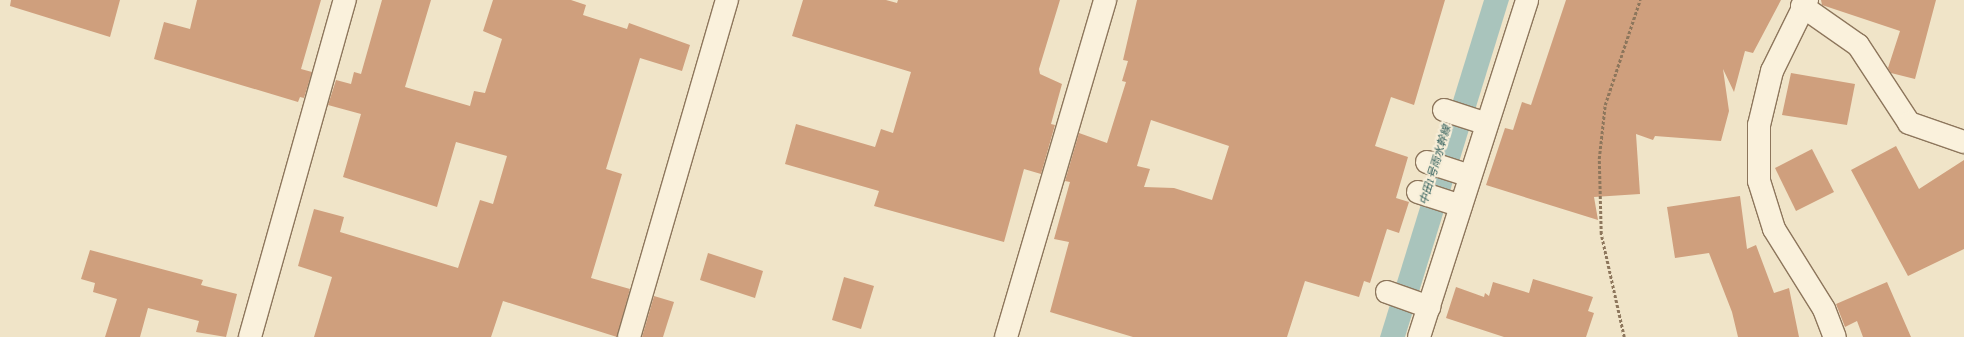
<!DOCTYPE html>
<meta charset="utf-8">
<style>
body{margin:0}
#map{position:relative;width:1964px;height:337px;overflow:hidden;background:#f0e4c8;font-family:"Times New Roman","Noto Sans JP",serif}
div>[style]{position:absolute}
.water>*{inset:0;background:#a9c4bc}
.building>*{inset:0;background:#cf9f7d}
.path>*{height:2.5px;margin-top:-1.25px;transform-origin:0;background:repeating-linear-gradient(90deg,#8d765c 0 3px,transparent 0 5px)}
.roads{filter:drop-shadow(1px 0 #8d765c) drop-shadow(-1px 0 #8d765c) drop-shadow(0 1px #8d765c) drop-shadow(0 -1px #8d765c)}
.street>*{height:22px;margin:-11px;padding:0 11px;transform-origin:11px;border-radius:11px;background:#faf1dc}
span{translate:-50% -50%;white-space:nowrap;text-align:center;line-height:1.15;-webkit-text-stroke:4px #f7eed8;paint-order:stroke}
.water-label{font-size:11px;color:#2f5d5a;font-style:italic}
</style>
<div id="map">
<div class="water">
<div style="clip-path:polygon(1484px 0,1509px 0,1405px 337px,1380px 337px)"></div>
</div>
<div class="building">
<div style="clip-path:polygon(11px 0,120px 0,110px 37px,10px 6px)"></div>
<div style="clip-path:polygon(197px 0,321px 0,301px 69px,312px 72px,304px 98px,300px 97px,298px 102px,154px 59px,164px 22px,190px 29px)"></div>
<div style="clip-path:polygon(382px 0,431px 0,405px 87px,470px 106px,474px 91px,485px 93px,502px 39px,483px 31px,493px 0,571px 0,586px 5px,583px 15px,627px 29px,629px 23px,690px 45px,682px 71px,640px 58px,606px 169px,622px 174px,591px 278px,630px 289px,617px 337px,503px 301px,491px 337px,314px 337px,332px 277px,298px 266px,314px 209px,344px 217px,340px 232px,458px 268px,480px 200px,493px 204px,507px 156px,456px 142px,437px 207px,343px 177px,361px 114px,328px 105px,336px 80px,351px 84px,354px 72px,361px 74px)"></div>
<div style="clip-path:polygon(803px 0,886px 0,897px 3px,898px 0,1060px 0,1039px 69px,1040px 74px,1062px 84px,1051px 124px,1055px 125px,1041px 174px,1024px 169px,1004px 242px,874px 206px,879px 191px,785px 164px,796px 124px,875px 147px,881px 129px,893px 133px,911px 72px,792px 36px)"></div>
<div style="clip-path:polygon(evenodd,1137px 0,1445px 0,1414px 105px,1391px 97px,1375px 146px,1408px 157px,1396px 198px,1409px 202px,1399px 233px,1387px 229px,1370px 283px,1364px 281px,1359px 297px,1305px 281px,1287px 337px,1133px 337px,1050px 312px,1069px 242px,1054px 239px,1070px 182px,1065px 181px,1079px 133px,1107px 143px,1126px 82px,1122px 81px,1128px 61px,1123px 60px,1137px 0,1151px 120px,1229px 146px,1212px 200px,1174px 188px,1144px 187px,1150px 169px,1137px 166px,1151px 120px)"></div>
<div style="clip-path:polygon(1566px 0,1781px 0,1753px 53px,1745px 51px,1734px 92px,1723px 69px,1729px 111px,1721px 141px,1655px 136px,1653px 140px,1636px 134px,1640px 194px,1594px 197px,1598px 220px,1486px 185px,1505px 128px,1513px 130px,1522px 102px,1531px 105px)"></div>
<div style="clip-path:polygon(1821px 0,1936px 0,1915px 79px,1891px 73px,1888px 68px,1900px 31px,1822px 5px)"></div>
<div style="clip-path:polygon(1791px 73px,1855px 84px,1847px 125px,1782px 115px)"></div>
<div style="clip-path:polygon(1896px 146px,1919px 189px,1964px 160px,1964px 249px,1908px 276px,1851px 170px)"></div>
<div style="clip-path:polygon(1812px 149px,1834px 192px,1796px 211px,1775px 168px)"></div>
<div style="clip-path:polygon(1740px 196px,1747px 249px,1756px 245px,1774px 293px,1789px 288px,1799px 337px,1738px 337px,1732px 312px,1709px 253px,1675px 258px,1667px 207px)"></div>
<div style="clip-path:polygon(90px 250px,203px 280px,201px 285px,237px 294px,226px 337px,196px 332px,199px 321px,148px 308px,140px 337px,105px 337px,117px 299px,93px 292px,95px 283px,81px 279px)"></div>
<div style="clip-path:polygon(708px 253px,763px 271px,755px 298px,700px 280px)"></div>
<div style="clip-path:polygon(844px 277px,874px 286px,861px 329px,832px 320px)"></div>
<div style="clip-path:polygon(1533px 279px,1593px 297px,1588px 311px,1594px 313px,1586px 337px,1504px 337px,1446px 318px,1456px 287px,1484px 297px,1485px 293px,1489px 296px,1493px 282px,1529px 293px)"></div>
<div style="clip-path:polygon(1887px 282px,1911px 337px,1863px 337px,1857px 321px,1845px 327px,1836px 304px)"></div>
<div style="clip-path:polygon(654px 296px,674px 302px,663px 337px,642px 337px)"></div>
</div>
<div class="path">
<div style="left:1624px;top:337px;width:106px;rotate:-102.6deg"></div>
<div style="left:1601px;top:234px;width:75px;rotate:-91.5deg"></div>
<div style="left:1599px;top:159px;width:54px;rotate:-83.7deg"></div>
<div style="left:1605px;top:105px;width:111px;rotate:-71.6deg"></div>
</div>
<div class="roads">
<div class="street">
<div style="left:1807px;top:0;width:79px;rotate:116.2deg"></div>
<div style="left:1772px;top:71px;width:56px;rotate:103.5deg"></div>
<div style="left:1759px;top:125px;width:56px;rotate:90deg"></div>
<div style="left:1759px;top:181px;width:50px;rotate:72.6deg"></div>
<div style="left:1774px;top:229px;width:94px;rotate:58deg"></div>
<div style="left:1824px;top:309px;width:30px;rotate:69deg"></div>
<div style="left:1802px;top:6px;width:68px;rotate:34.9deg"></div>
<div style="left:1858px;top:45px;width:93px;rotate:56.8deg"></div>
<div style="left:1909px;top:123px;width:58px;rotate:19.1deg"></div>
<div style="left:1444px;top:110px;width:45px;rotate:18deg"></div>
<div style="left:1427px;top:162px;width:45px;rotate:18deg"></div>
<div style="left:1418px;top:192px;width:45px;rotate:18deg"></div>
<div style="left:1387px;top:292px;width:45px;rotate:19.7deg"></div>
<div style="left:250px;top:337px;width:350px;rotate:-74.3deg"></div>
<div style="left:629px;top:337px;width:351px;rotate:-73.8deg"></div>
<div style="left:1006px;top:337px;width:351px;rotate:-73.6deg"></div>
<div style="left:1419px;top:337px;width:354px;rotate:-72.2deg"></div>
</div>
</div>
<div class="water-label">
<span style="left:1435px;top:165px;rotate:-73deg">中田1号雨水幹線</span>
</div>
</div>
